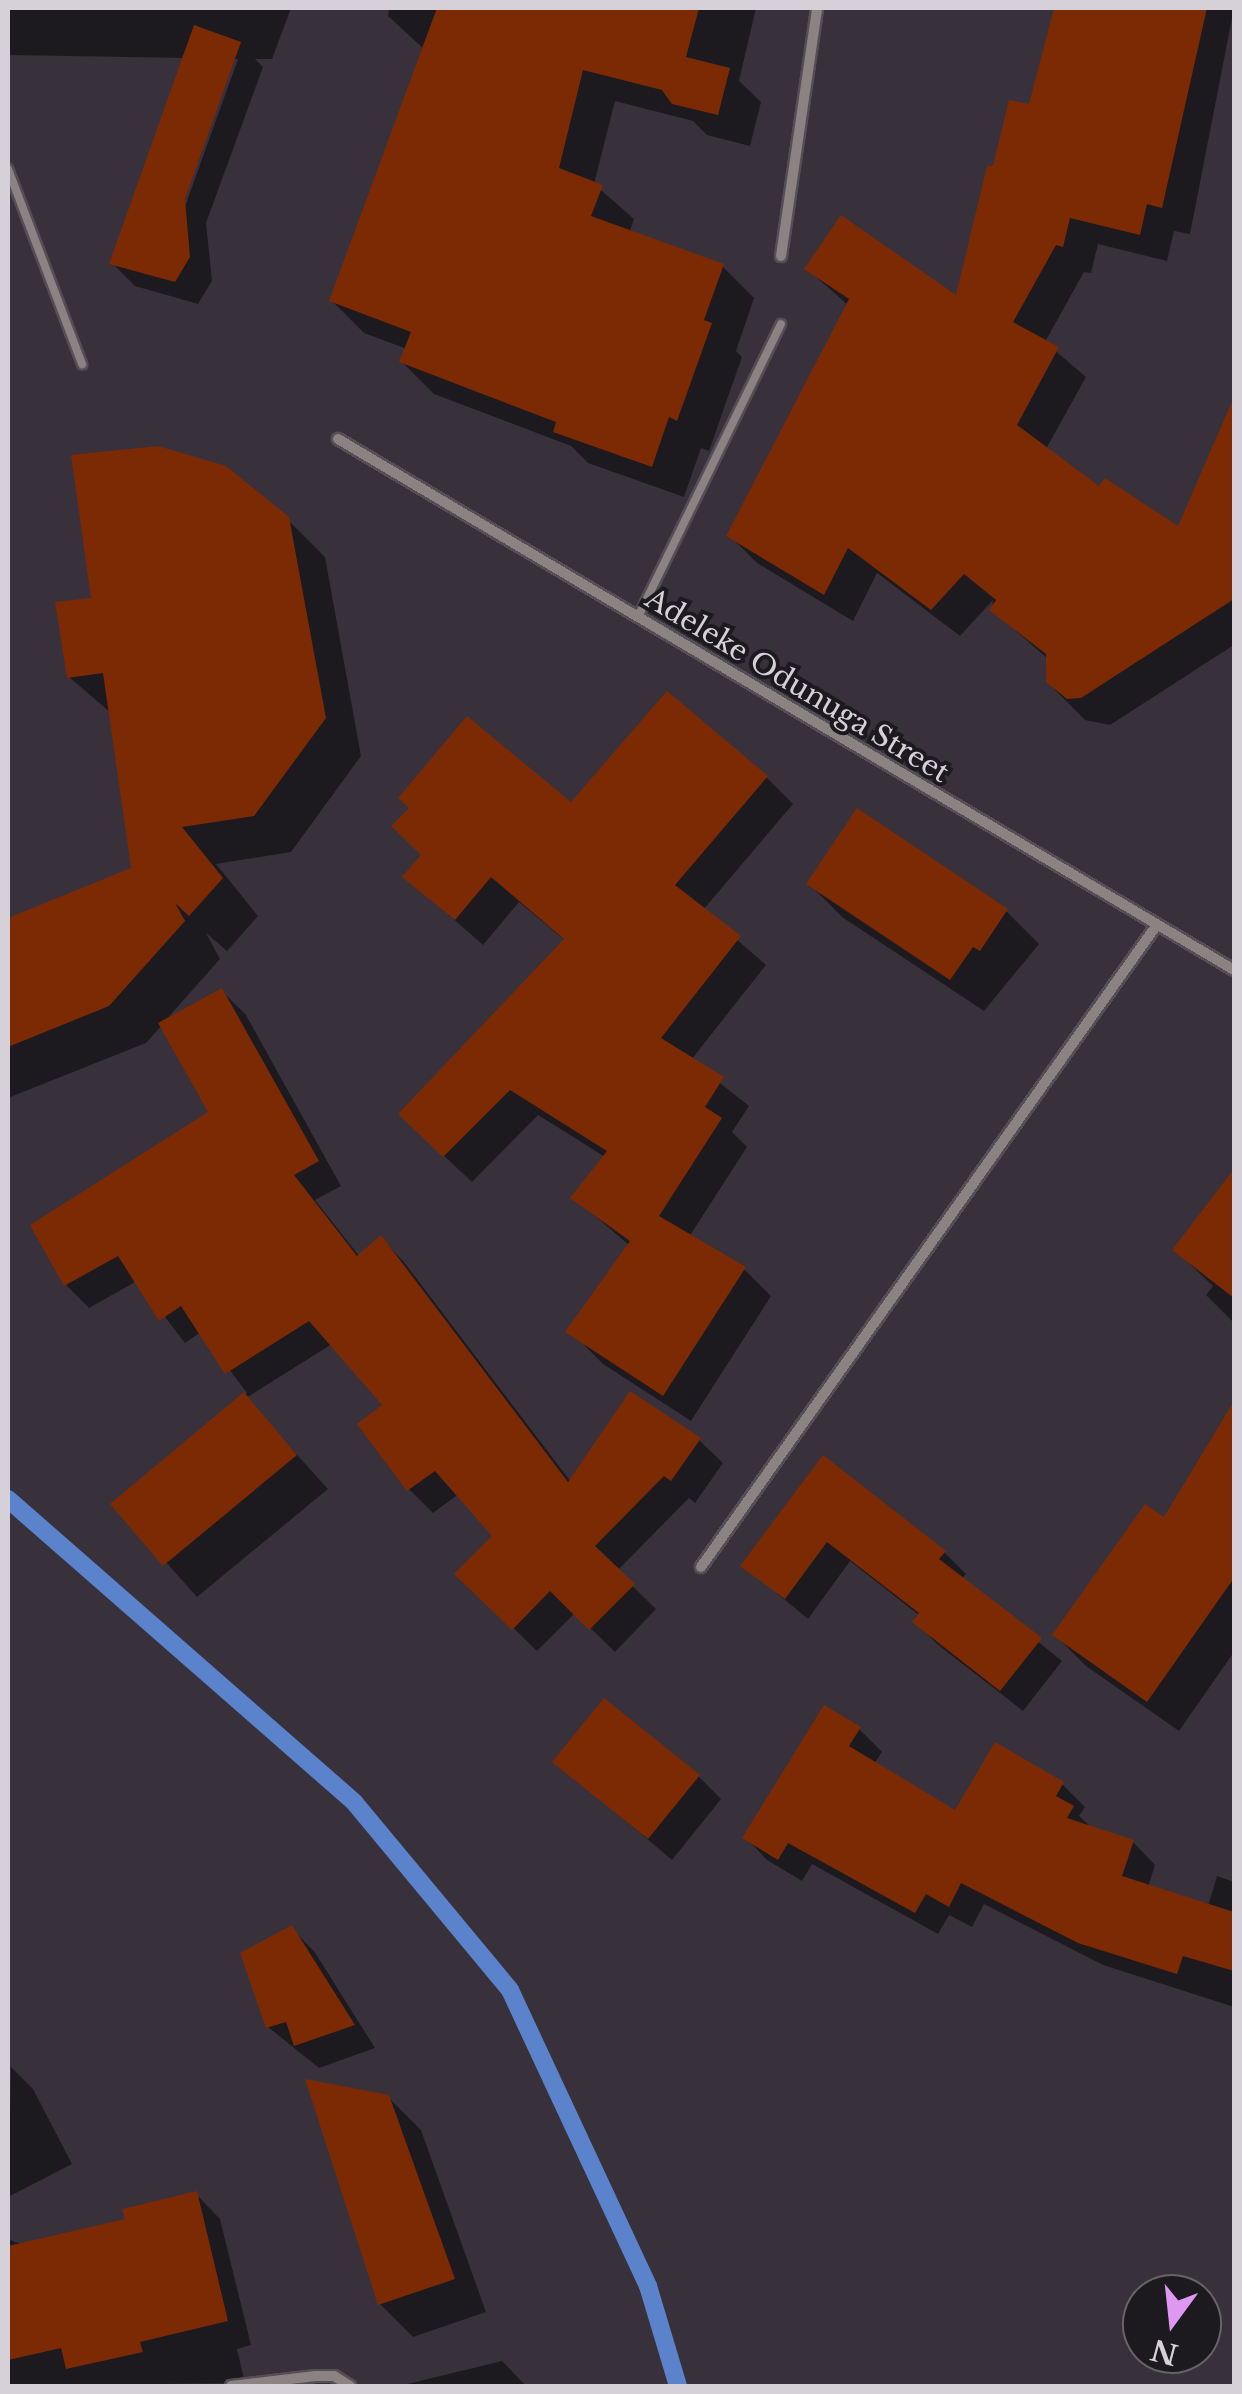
<!DOCTYPE html>
<style>
body{margin:0}
#map{position:relative;width:1242px;height:2394px;overflow:hidden;background:#38313b;font-family:"Libre Baskerville",serif}
div>[style]{position:absolute}
.shadow>*{inset:0;background:#0007}
.stream>*{height:18px;margin:-9px;padding:0 9px;transform-origin:9px;border-radius:9px;background:#5b83cc}
.building>*{inset:0;background:#7b2a04}
.roads{filter:drop-shadow(2px 0 #544e57) drop-shadow(-2px 0 #544e57) drop-shadow(0 2px #544e57) drop-shadow(0 -2px #544e57)}
.service>*{height:8px;margin:-4px;padding:0 4px;transform-origin:4px;border-radius:4px;background:#8a8381}
.minor>*{height:10px;margin:-5px;padding:0 5px;transform-origin:5px;border-radius:5px;background:#8a8381}
span{translate:-50% -50%;white-space:nowrap;text-align:center;line-height:1.15;-webkit-text-stroke:8px #1d1a1f;paint-order:stroke}
.street-label{font-size:28px;color:#d6d1d8}
.frame{position:absolute;inset:0;border:10px solid #d6d1d8;pointer-events:none}
.north{position:absolute;left:1122px;top:2274px;width:100px;height:100px;box-sizing:border-box;background:#1d1a1f;border:2px solid #676369;border-radius:50%;rotate:195deg;font-size:28px;font-weight:700;line-height:40px;text-align:center;color:#d6d1d8}
.north::after{content:'';display:block;margin:auto;width:35px;height:45px;background:#de98f2;clip-path:polygon(50% 0,100% 100%,50% 72%,0 100%)}
</style>
<div id="map">
<div class="shadow">
<div style="clip-path:polygon(evenodd,8px 8px,291px 8px,272px 59px,255px 59px,263px 67px,206px 223px,212px 281px,198px 304px,135px 286px,112px 263px,185px 58px,8px 55px,8px 8px,232px 59px,238px 59px,183px 212px,178px 210px,232px 59px)"></div>
<div style="clip-path:polygon(389px 8px,617px 13px,618px 8px,756px 8px,739px 81px,761px 102px,750px 146px,707px 135px,693px 121px,615px 101px,594px 184px,634px 219px,629px 233px,722px 266px,754px 298px,736px 351px,742px 357px,709px 451px,701px 448px,684px 497px,588px 463px,571px 446px,434px 394px,402px 362px,407px 349px,364px 333px,332px 301px,425px 50px,388px 16px)"></div>
<div style="clip-path:polygon(1056px 8px,1234px 8px,1190px 234px,1174px 231px,1167px 261px,1098px 244px,1091px 273px,1084px 272px,1045px 342px,1086px 377px,1046px 449px,1100px 489px,1179px 530px,1234px 404px,1234px 645px,1110px 725px,1085px 720px,1056px 691px,1048px 681px,1048px 659px,992px 610px,993px 600px,960px 636px,877px 573px,853px 621px,757px 563px,729px 535px,848px 305px,807px 269px,958px 299px,1031px 107px)"></div>
<div style="clip-path:polygon(287px 519px,325px 557px,361px 756px,291px 852px,216px 864px,258px 916px,227px 951px,206px 933px,220px 959px,165px 1021px,222px 991px,246px 1015px,341px 1186px,315px 1200px,360px 1257px,381px 1238px,404px 1262px,571px 1482px,699px 1440px,723px 1463px,695px 1503px,689px 1498px,617px 1571px,656px 1609px,615px 1652px,575px 1613px,537px 1651px,458px 1574px,496px 1536px,459px 1494px,433px 1513px,409px 1489px,386px 1405px,332px 1344px,246px 1398px,328px 1489px,197px 1597px,114px 1504px,247px 1393px,201px 1332px,185px 1343px,137px 1281px,89px 1308px,66px 1285px,211px 1112px,162px 1025px,146px 1043px,8px 1098px,8px 921px,134px 870px,111px 713px,69px 677px,94px 600px)"></div>
<div style="clip-path:polygon(766px 777px,793px 804px,703px 910px,766px 965px,691px 1060px,749px 1106px,732px 1132px,747px 1147px,689px 1237px,744px 1269px,771px 1296px,691px 1421px,603px 1364px,576px 1337px,629px 1245px,573px 1197px,605px 1157px,538px 1115px,472px 1182px,428px 1141px,566px 941px,519px 902px,483px 945px,406px 877px,572px 806px)"></div>
<div style="clip-path:polygon(809px 884px,1006px 911px,1039px 944px,984px 1011px,842px 917px)"></div>
<div style="clip-path:polygon(1234px 1173px,1234px 1323px,1206px 1295px,1213px 1286px,1175px 1250px)"></div>
<div style="clip-path:polygon(1234px 1405px,1234px 1652px,1179px 1731px,1086px 1666px,1055px 1635px,1165px 1521px)"></div>
<div style="clip-path:polygon(824px 1459px,944px 1552px,966px 1574px,961px 1579px,1062px 1661px,1023px 1711px,937px 1644px,915px 1622px,920px 1616px,850px 1561px,808px 1619px,743px 1565px)"></div>
<div style="clip-path:polygon(859px 1729px,882px 1752px,874px 1764px,956px 1813px,1062px 1784px,1085px 1807px,1079px 1816px,1093px 1829px,1133px 1842px,1155px 1865px,1148px 1887px,1208px 1906px,1217px 1876px,1234px 1882px,1234px 2007px,1103px 1965px,984px 1904px,972px 1927px,949px 1915px,938px 1934px,812px 1864px,802px 1881px,767px 1860px,745px 1837px)"></div>
<div style="clip-path:polygon(556px 1762px,698px 1776px,721px 1799px,672px 1860px)"></div>
<div style="clip-path:polygon(291px 1928px,314px 1951px,375px 2048px,319px 2068px,268px 2027px)"></div>
<div style="clip-path:polygon(11px 2067px,33px 2089px,72px 2164px,8px 2197px)"></div>
<div style="clip-path:polygon(388px 2097px,421px 2130px,486px 2312px,413px 2337px,380px 2304px)"></div>
<div style="clip-path:polygon(196px 2194px,220px 2219px,251px 2345px,237px 2349px,245px 2383px,8px 2386px,8px 2239px,23px 2245px,128px 2220px)"></div>
<div style="clip-path:polygon(502px 2361px,526px 2386px,399px 2386px)"></div>
</div>
<div class="stream">
<div style="left:8px;top:1499px;width:460px;rotate:41.2deg"></div>
<div style="left:354px;top:1802px;width:244px;rotate:50.3deg"></div>
<div style="left:510px;top:1990px;width:327px;rotate:65deg"></div>
<div style="left:648px;top:2286px;width:104px;rotate:73.3deg"></div>
</div>
<div class="building">
<div style="clip-path:polygon(437px 8px,699px 8px,686px 57px,730px 68px,718px 115px,672px 104px,662px 90px,583px 70px,559px 168px,603px 185px,591px 216px,724px 264px,704px 320px,712px 323px,677px 421px,669px 417px,652px 467px,553px 432px,556px 422px,399px 362px,411px 332px,329px 301px)"></div>
<div style="clip-path:polygon(1054px 8px,1207px 8px,1162px 208px,1147px 204px,1140px 235px,1070px 218px,1063px 247px,1056px 245px,1013px 322px,1059px 347px,1017px 425px,1099px 486px,1105px 478px,1178px 526px,1234px 397px,1234px 599px,1081px 698px,1067px 699px,1046px 682px,1046px 654px,989px 610px,996px 600px,964px 574px,931px 610px,848px 548px,824px 595px,726px 536px,849px 299px,804px 269px,841px 215px,956px 295px,987px 166px,993px 166px,1009px 100px,1029px 104px)"></div>
<div style="clip-path:polygon(194px 25px,241px 42px,185px 199px,190px 257px,175px 282px,109px 264px)"></div>
<div style="clip-path:polygon(158px 446px,226px 466px,289px 517px,326px 718px,254px 816px,182px 827px,223px 878px,189px 916px,175px 903px,185px 921px,109px 1006px,8px 1047px,8px 918px,131px 868px,103px 673px,67px 678px,55px 602px,91px 598px,71px 455px)"></div>
<div style="clip-path:polygon(667px 691px,768px 776px,675px 885px,741px 936px,661px 1038px,724px 1077px,705px 1107px,722px 1118px,659px 1216px,746px 1267px,663px 1396px,565px 1332px,630px 1241px,570px 1198px,607px 1151px,510px 1090px,443px 1157px,398px 1114px,564px 939px,491px 877px,455px 920px,402px 877px,421px 855px,391px 826px,409px 808px,398px 798px,467px 716px,571px 802px)"></div>
<div style="clip-path:polygon(857px 808px,1008px 909px,980px 951px,973px 947px,950px 980px,806px 884px)"></div>
<div style="clip-path:polygon(222px 988px,319px 1161px,294px 1175px,357px 1256px,381px 1235px,568px 1482px,630px 1391px,701px 1438px,671px 1481px,664px 1476px,595px 1546px,635px 1584px,589px 1630px,550px 1591px,512px 1630px,454px 1574px,492px 1536px,435px 1471px,407px 1491px,357px 1424px,382px 1405px,309px 1321px,225px 1374px,181px 1306px,159px 1321px,118px 1256px,64px 1286px,30px 1225px,208px 1112px,158px 1023px)"></div>
<div style="clip-path:polygon(1234px 1169px,1234px 1298px,1172px 1250px)"></div>
<div style="clip-path:polygon(244px 1392px,297px 1455px,163px 1566px,110px 1504px)"></div>
<div style="clip-path:polygon(1234px 1401px,1234px 1578px,1147px 1702px,1052px 1635px,1145px 1504px,1164px 1517px)"></div>
<div style="clip-path:polygon(823px 1455px,946px 1551px,939px 1559px,1042px 1638px,1000px 1691px,912px 1622px,919px 1613px,827px 1542px,785px 1599px,740px 1566px)"></div>
<div style="clip-path:polygon(604px 1698px,700px 1775px,648px 1839px,552px 1762px)"></div>
<div style="clip-path:polygon(824px 1705px,861px 1727px,849px 1746px,955px 1810px,995px 1742px,1064px 1782px,1056px 1796px,1074px 1806px,1067px 1818px,1134px 1840px,1122px 1876px,1234px 1912px,1234px 1971px,1183px 1956px,1177px 1974px,1078px 1943px,961px 1883px,949px 1907px,926px 1894px,915px 1913px,788px 1843px,778px 1860px,742px 1838px)"></div>
<div style="clip-path:polygon(292px 1925px,355px 2025px,294px 2046px,286px 2022px,266px 2028px,240px 1953px)"></div>
<div style="clip-path:polygon(305px 2079px,389px 2095px,455px 2279px,378px 2305px)"></div>
<div style="clip-path:polygon(197px 2191px,228px 2321px,140px 2342px,143px 2352px,66px 2369px,61px 2348px,8px 2360px,8px 2246px,125px 2219px,122px 2209px)"></div>
</div>
<div class="roads">
<div class="service">
<div style="left:8px;top:169px;width:209px;rotate:69.2deg"></div>
<div style="left:638px;top:617px;width:326px;rotate:-64deg"></div>
</div>
<div class="minor">
<div style="left:781px;top:256px;width:251px;rotate:-81.7deg"></div>
<div style="left:338px;top:439px;width:1042px;rotate:30.65deg"></div>
<div style="left:701px;top:1567px;width:786px;rotate:-54.63deg"></div>
<div style="left:231px;top:2386px;width:85px;rotate:-6.8deg"></div>
<div style="left:315px;top:2376px;width:19px"></div>
<div style="left:334px;top:2376px;width:19px;rotate:32deg"></div>
</div>
</div>
<div class="street-label">
<span style="left:797px;top:686px;rotate:31deg">Adeleke Odunuga Street</span>
</div>
<div class="frame"></div>
<div class="north">N</div>
</div>
